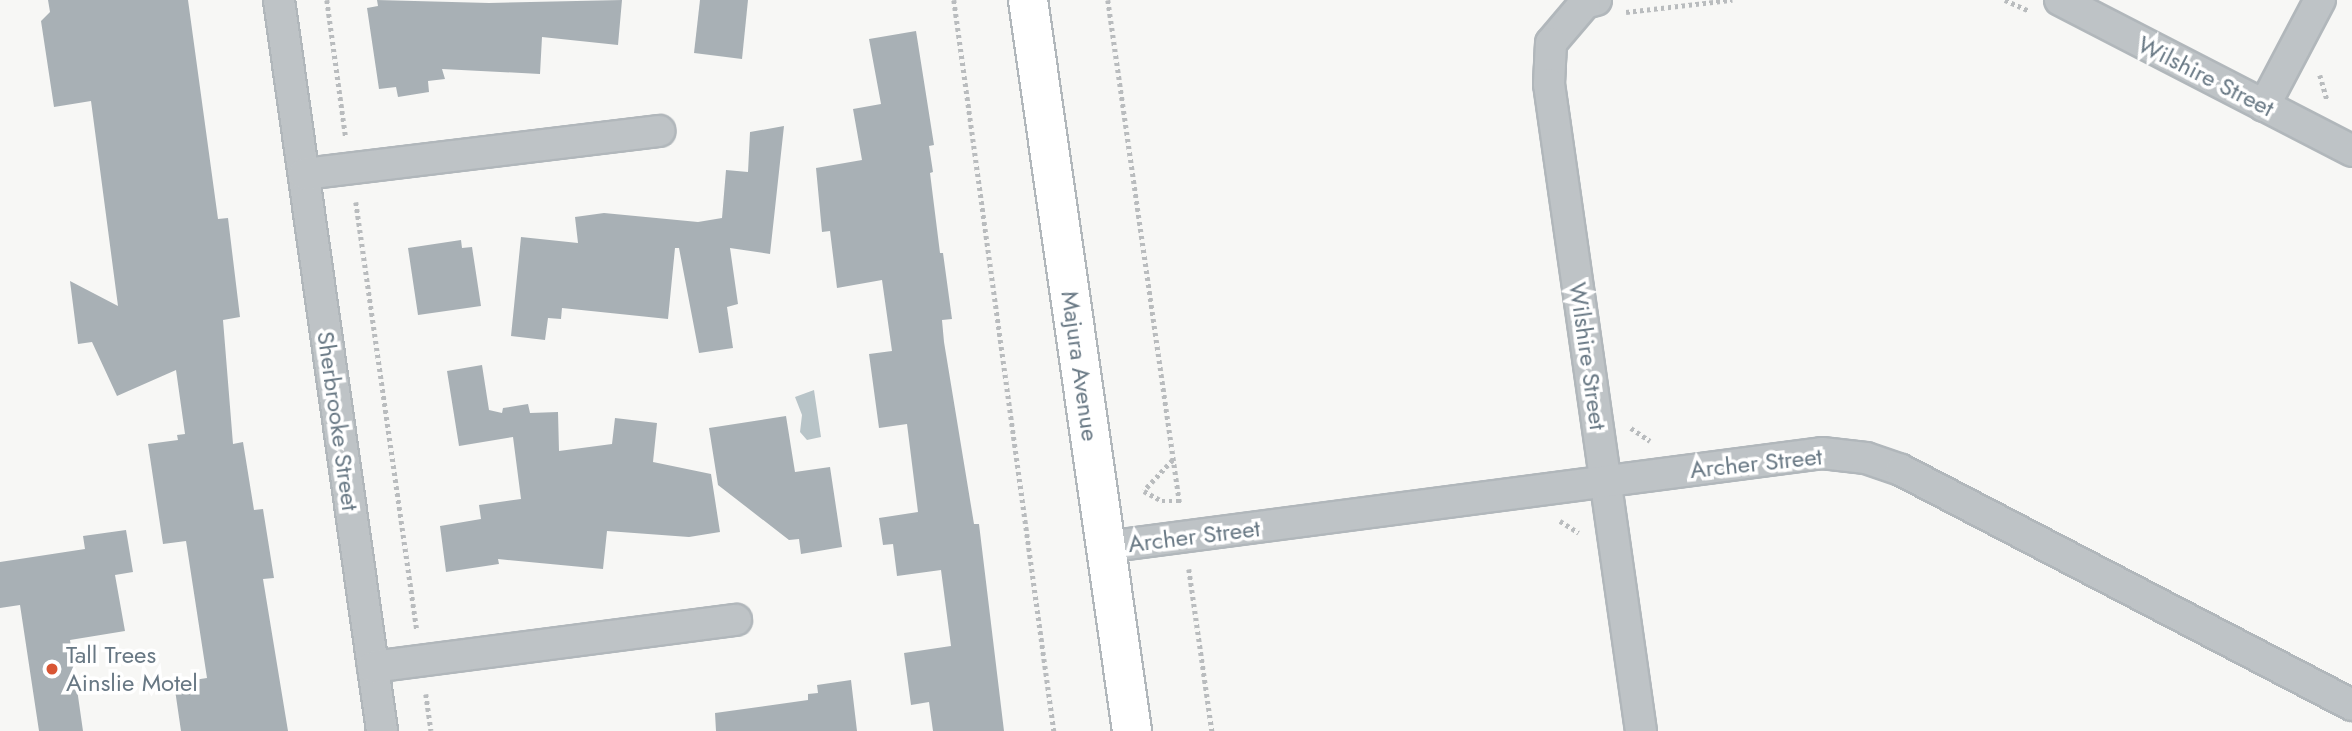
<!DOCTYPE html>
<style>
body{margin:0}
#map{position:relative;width:2352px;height:731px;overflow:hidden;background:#f7f7f5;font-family:Jost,sans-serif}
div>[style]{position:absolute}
.water>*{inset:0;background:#b8c4c8}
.building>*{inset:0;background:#a8b0b5}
.path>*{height:4.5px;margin-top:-2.25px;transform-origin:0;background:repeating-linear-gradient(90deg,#b9bcbe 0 3.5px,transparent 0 7px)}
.roads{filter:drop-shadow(2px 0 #b1b7bb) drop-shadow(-2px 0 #b1b7bb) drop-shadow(0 2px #b1b7bb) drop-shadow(0 -2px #b1b7bb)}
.minor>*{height:30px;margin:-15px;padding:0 15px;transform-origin:15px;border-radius:15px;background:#bec3c6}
.secondary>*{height:38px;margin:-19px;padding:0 19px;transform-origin:19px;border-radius:19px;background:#fff}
.dots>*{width:19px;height:19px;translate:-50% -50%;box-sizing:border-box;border:4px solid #fff;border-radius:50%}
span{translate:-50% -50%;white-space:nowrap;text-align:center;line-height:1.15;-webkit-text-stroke:7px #fff;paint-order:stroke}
.street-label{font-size:24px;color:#687884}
.poi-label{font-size:24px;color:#687884}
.left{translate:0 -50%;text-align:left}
</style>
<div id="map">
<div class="water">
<div style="clip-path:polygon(814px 390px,821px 437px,807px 440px,800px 432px,802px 415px,795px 397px)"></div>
</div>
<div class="building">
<div style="clip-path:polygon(48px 0,188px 0,218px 219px,228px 218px,240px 317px,223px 320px,233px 444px,243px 442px,254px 510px,263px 509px,274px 578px,263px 579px,288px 731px,181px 731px,174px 683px,207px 678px,186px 541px,163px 544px,148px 444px,178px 440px,177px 435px,185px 434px,176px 370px,117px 396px,92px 342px,78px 344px,70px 281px,118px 306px,91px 101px,54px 107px,41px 21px,50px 12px)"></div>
<div style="clip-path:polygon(377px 0,489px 3px,622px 0,618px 45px,542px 37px,540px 74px,442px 69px,445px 79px,428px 81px,429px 92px,398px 97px,396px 87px,379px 89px,367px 8px,378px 6px)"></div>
<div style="clip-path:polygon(700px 0,748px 0,742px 59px,694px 53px)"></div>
<div style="clip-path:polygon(916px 31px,934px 145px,929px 146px,933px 172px,930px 173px,940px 253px,943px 253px,952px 319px,942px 320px,944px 342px,974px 524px,979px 524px,1004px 731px,933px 731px,929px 702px,911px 705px,904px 653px,951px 646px,941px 570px,897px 576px,893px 544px,883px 545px,879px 518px,918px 512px,907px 424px,879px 428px,869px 354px,892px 351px,882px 280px,837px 288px,830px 231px,822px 232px,816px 168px,862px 160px,853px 109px,881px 104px,869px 39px)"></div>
<div style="clip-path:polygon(784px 126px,770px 254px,730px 248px,738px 304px,727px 307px,733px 348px,699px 353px,679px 248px,675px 248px,668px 319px,562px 308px,561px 319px,548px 318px,545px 340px,511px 336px,521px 237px,578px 243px,575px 217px,604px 213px,698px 222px,722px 218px,726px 170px,748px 172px,750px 132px)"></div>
<div style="clip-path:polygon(461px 240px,462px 248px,472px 247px,481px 306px,418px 315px,408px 248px)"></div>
<div style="clip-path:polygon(482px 365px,489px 410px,502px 413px,503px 408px,528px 404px,530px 413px,558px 412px,559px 451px,612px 444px,615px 418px,657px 423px,653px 462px,711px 474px,720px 532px,689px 537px,607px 531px,603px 569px,498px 559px,499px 564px,446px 572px,440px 526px,481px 519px,479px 505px,521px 499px,513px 437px,459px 446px,447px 371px)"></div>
<div style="clip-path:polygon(786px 416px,795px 472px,830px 467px,842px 547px,801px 554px,799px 539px,789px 540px,718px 485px,709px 428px)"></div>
<div style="clip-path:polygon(126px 530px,133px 572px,115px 575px,125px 631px,70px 640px,83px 731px,39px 731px,20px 605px,0 608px,0 562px,85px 549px,83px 536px)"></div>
<div style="clip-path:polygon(851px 680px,857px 731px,716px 731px,715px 713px,808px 700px,808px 694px,818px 693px,817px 685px)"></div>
</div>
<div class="path">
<div style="left:327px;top:0;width:139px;rotate:82.2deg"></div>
<div style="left:954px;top:0;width:738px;rotate:82.21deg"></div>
<div style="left:1108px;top:0;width:510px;rotate:81.89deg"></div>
<div style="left:2005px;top:0;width:27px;rotate:24deg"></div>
<div style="left:1626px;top:12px;width:107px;rotate:-6.5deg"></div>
<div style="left:2320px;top:75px;width:26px;rotate:74deg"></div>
<div style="left:356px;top:202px;width:432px;rotate:81.9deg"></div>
<div style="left:1631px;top:428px;width:23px;rotate:34deg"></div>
<div style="left:1173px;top:460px;width:42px;rotate:133.1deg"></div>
<div style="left:1144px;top:491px;width:21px;rotate:29deg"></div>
<div style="left:1162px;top:501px;width:16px"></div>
<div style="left:1560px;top:521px;width:22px;rotate:32deg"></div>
<div style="left:1189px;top:569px;width:164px;rotate:81.9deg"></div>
<div style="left:426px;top:694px;width:37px;rotate:82deg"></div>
</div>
<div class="roads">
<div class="minor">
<div style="left:279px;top:0;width:738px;rotate:81.98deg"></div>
<div style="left:1596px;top:0;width:11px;rotate:165deg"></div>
<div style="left:1585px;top:3px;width:52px;rotate:130.4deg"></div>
<div style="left:1551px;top:43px;width:41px;rotate:92.8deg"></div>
<div style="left:1549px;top:84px;width:654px;rotate:81.91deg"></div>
<div style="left:2060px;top:0;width:329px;rotate:27.3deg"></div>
<div style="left:2264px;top:106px;width:120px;rotate:-62.2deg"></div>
<div style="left:304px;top:174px;width:358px;rotate:-6.9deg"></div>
<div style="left:1105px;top:547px;width:723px;rotate:-7.47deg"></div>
<div style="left:1822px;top:453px;width:44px;rotate:6.5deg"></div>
<div style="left:1866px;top:458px;width:37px;rotate:19deg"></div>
<div style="left:1901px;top:470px;width:509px;rotate:27.52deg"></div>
<div style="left:373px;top:667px;width:366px;rotate:-7.4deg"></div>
</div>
<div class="secondary">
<div style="left:1028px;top:0;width:738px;rotate:81.9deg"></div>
</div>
</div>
<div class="dots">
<div style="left:52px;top:669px;background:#d85534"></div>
</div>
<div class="street-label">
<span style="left:2206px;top:76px;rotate:27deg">Wilshire Street</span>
<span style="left:1588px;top:356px;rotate:82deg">Wilshire Street</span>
<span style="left:1080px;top:366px;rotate:82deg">Majura Avenue</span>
<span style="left:338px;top:421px;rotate:82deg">Sherbrooke Street</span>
<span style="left:1756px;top:463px;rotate:-6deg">Archer Street</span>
<span style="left:1194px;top:536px;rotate:-7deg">Archer Street</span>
</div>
<div class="poi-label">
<span class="left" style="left:66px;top:669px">Tall Trees<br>Ainslie Motel</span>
</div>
</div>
